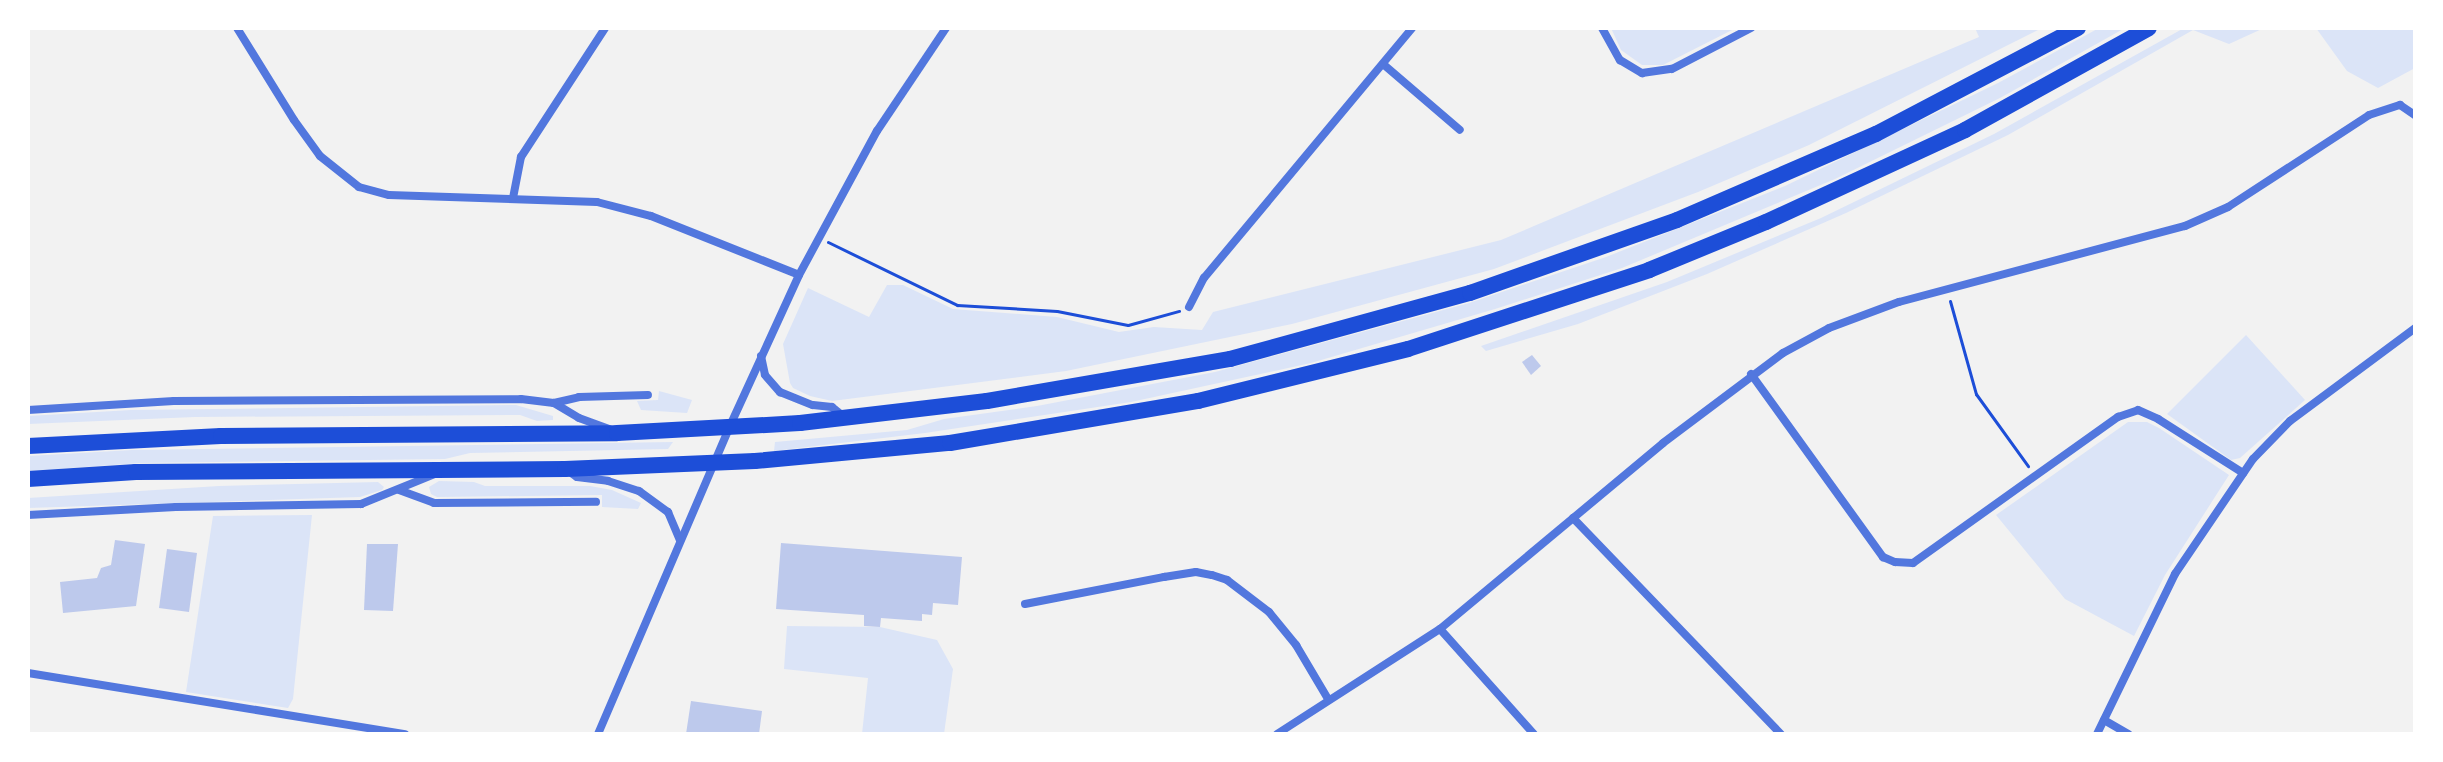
<!DOCTYPE html>
<style>
body{margin:0}
#map{position:relative;width:2443px;height:762px;overflow:hidden;background:#f2f2f2;font-family:"DM Sans",sans-serif}
div>[style]{position:absolute}
.green>*{inset:0;background:#dbe4f7}
.building>*{inset:0;background:#bdc9ec}
.path>*{height:3px;margin:-1.5px;padding:0 1.5px;transform-origin:1.5px;border-radius:1.5px;background:#1d4ed8}
.minor>*{height:8px;margin:-4px;padding:0 4px;transform-origin:4px;border-radius:4px;background:#5277de}
.trunk>*{height:16px;margin:-8px;padding:0 8px;transform-origin:8px;border-radius:8px;background:#1d4ed8}
span{translate:-50% -50%;white-space:nowrap;text-align:center;line-height:1.15;-webkit-text-stroke:6px #fff;paint-order:stroke}
.frame{position:absolute;inset:0;border:30px solid #fff;pointer-events:none}
</style>
<div id="map">
<div class="green">
<div style="clip-path:polygon(1611px 28px,1736px 28px,1663px 65px,1642px 65px,1621px 50px)"></div>
<div style="clip-path:polygon(1975px 28px,2042px 28px,1809px 145px,1698px 192px,1494px 269px,1292px 324px,1066px 371px,832px 401px,810px 396px,793px 388px,790px 383px,783px 344px,808px 288px,869px 317px,887px 285px,903px 285px,953px 309px,1057px 317px,1119px 332px,1154px 327px,1202px 330px,1213px 312px,1501px 240px,1979px 37px)"></div>
<div style="clip-path:polygon(2099px 28px,2125px 28px,2000px 98px,1835px 179px,1622px 268px,1495px 309px,1311px 363px,1131px 402px,925px 433px,774px 451px,775px 442px,907px 430px,944px 419px,1037px 406px,1215px 372px,1469px 303px,1606px 257px,1785px 186px,1998px 83px)"></div>
<div style="clip-path:polygon(2184px 28px,2264px 28px,2229px 44px,2193px 30px,2008px 135px,1846px 213px,1707px 274px,1578px 324px,1486px 351px,1481px 346px,1667px 282px,1821px 218px,1994px 134px)"></div>
<div style="clip-path:polygon(2316px 28px,2415px 28px,2415px 68px,2378px 88px,2347px 71px)"></div>
<div style="clip-path:polygon(2246px 335px,2305px 400px,2240px 458px,2231px 460px,2167px 414px)"></div>
<div style="clip-path:polygon(659px 391px,692px 400px,687px 413px,641px 410px,637px 401px,658px 400px)"></div>
<div style="clip-path:polygon(516px 405px,553px 416px,553px 420px,537px 421px,520px 415px,195px 417px,28px 424px,28px 416px,131px 410px)"></div>
<div style="clip-path:polygon(2128px 422px,2147px 422px,2159px 428px,2229px 475px,2165px 575px,2134px 636px,2065px 599px,1996px 515px)"></div>
<div style="clip-path:polygon(673px 442px,668px 449px,470px 453px,445px 459px,141px 463px,28px 471px,28px 456px,132px 450px)"></div>
<div style="clip-path:polygon(439px 481px,474px 482px,485px 486px,590px 486px,612px 490px,641px 503px,638px 509px,602px 507px,602px 495px,437px 497px,431px 494px,429px 487px)"></div>
<div style="clip-path:polygon(378px 482px,384px 487px,382px 490px,360px 497px,28px 508px,28px 498px,219px 486px)"></div>
<div style="clip-path:polygon(312px 515px,293px 699px,288px 708px,186px 692px,213px 516px)"></div>
<div style="clip-path:polygon(787px 626px,880px 627px,937px 640px,953px 669px,944px 734px,862px 734px,868px 678px,784px 669px)"></div>
</div>
<div class="building">
<div style="clip-path:polygon(1532px 355px,1541px 366px,1531px 375px,1522px 362px)"></div>
<div style="clip-path:polygon(115px 540px,145px 544px,136px 606px,63px 613px,60px 582px,97px 578px,101px 568px,111px 565px)"></div>
<div style="clip-path:polygon(781px 543px,962px 557px,958px 605px,933px 603px,932px 615px,922px 614px,922px 621px,881px 618px,880px 627px,864px 626px,864px 615px,776px 609px)"></div>
<div style="clip-path:polygon(367px 544px,398px 544px,393px 611px,364px 610px)"></div>
<div style="clip-path:polygon(167px 549px,197px 553px,189px 612px,159px 608px)"></div>
<div style="clip-path:polygon(691px 701px,762px 711px,759px 734px,686px 734px)"></div>
</div>
<div class="path">
<div style="left:828px;top:242px;width:144px;rotate:26deg"></div>
<div style="left:957px;top:305px;width:100px;rotate:3.4deg"></div>
<div style="left:1057px;top:311px;width:72px;rotate:11.2deg"></div>
<div style="left:1128px;top:325px;width:53px;rotate:-15.4deg"></div>
<div style="left:1950px;top:301px;width:97px;rotate:74.4deg"></div>
<div style="left:1976px;top:394px;width:89px;rotate:54.2deg"></div>
</div>
<div class="minor">
<div style="left:237px;top:28px;width:108px;rotate:58.2deg"></div>
<div style="left:294px;top:120px;width:44px;rotate:54.2deg"></div>
<div style="left:320px;top:156px;width:50px;rotate:38.5deg"></div>
<div style="left:359px;top:187px;width:31px;rotate:15deg"></div>
<div style="left:389px;top:195px;width:208px;rotate:1.9deg"></div>
<div style="left:597px;top:202px;width:56px;rotate:14.5deg"></div>
<div style="left:651px;top:216px;width:159px;rotate:21.7deg"></div>
<div style="left:1602px;top:28px;width:37px;rotate:61deg"></div>
<div style="left:1620px;top:60px;width:26px;rotate:31deg"></div>
<div style="left:1642px;top:73px;width:30px;rotate:-8deg"></div>
<div style="left:1672px;top:69px;width:89px;rotate:-27.4deg"></div>
<div style="left:1383px;top:64px;width:101px;rotate:40.6deg"></div>
<div style="left:513px;top:198px;width:42px;rotate:-79deg"></div>
<div style="left:521px;top:157px;width:154px;rotate:-56.9deg"></div>
<div style="left:1189px;top:307px;width:33px;rotate:-63deg"></div>
<div style="left:1204px;top:278px;width:325px;rotate:-50.2deg"></div>
<div style="left:761px;top:356px;width:19px;rotate:78deg"></div>
<div style="left:765px;top:375px;width:23px;rotate:49deg"></div>
<div style="left:780px;top:392px;width:35px;rotate:22deg"></div>
<div style="left:813px;top:405px;width:19px;rotate:6deg"></div>
<div style="left:832px;top:407px;width:14px;rotate:39deg"></div>
<div style="left:1751px;top:374px;width:226px;rotate:54.2deg"></div>
<div style="left:1883px;top:557px;width:13px;rotate:23deg"></div>
<div style="left:1895px;top:562px;width:18px;rotate:3deg"></div>
<div style="left:1913px;top:563px;width:252px;rotate:-35.5deg"></div>
<div style="left:2118px;top:417px;width:21px;rotate:-19deg"></div>
<div style="left:2138px;top:410px;width:22px;rotate:24deg"></div>
<div style="left:2158px;top:419px;width:101px;rotate:32.4deg"></div>
<div style="left:554px;top:403px;width:29px;rotate:31deg"></div>
<div style="left:579px;top:418px;width:32px;rotate:20deg"></div>
<div style="left:28px;top:410px;width:146px;rotate:-3.5deg"></div>
<div style="left:174px;top:401px;width:347px;rotate:-0.3deg"></div>
<div style="left:521px;top:399px;width:33px;rotate:7deg"></div>
<div style="left:554px;top:403px;width:26px;rotate:-13deg"></div>
<div style="left:579px;top:397px;width:69px;rotate:-1.7deg"></div>
<div style="left:567px;top:470px;width:12px;rotate:35deg"></div>
<div style="left:577px;top:477px;width:31px;rotate:7deg"></div>
<div style="left:608px;top:481px;width:33px;rotate:18deg"></div>
<div style="left:639px;top:491px;width:36px;rotate:36deg"></div>
<div style="left:668px;top:512px;width:30px;rotate:67deg"></div>
<div style="left:399px;top:490px;width:37px;rotate:20deg"></div>
<div style="left:434px;top:503px;width:162px;rotate:-0.4deg"></div>
<div style="left:28px;top:515px;width:148px;rotate:-3.1deg"></div>
<div style="left:176px;top:507px;width:185px;rotate:-0.9deg"></div>
<div style="left:361px;top:504px;width:80px;rotate:-22.1deg"></div>
<div style="left:1573px;top:518px;width:300px;rotate:46.1deg"></div>
<div style="left:1025px;top:604px;width:142px;rotate:-11deg"></div>
<div style="left:1164px;top:577px;width:32px;rotate:-9deg"></div>
<div style="left:1196px;top:572px;width:16px;rotate:11deg"></div>
<div style="left:1212px;top:575px;width:16px;rotate:18deg"></div>
<div style="left:1227px;top:580px;width:53px;rotate:37.3deg"></div>
<div style="left:1269px;top:612px;width:43px;rotate:50.7deg"></div>
<div style="left:1296px;top:645px;width:63px;rotate:59.3deg"></div>
<div style="left:1440px;top:629px;width:141px;rotate:48.2deg"></div>
<div style="left:28px;top:673px;width:382px;rotate:9.2deg"></div>
<div style="left:2104px;top:720px;width:28px;rotate:30deg"></div>
<div style="left:598px;top:734px;width:333px;rotate:-66.8deg"></div>
<div style="left:729px;top:428px;width:168px;rotate:-65.4deg"></div>
<div style="left:799px;top:275px;width:164px;rotate:-61.6deg"></div>
<div style="left:877px;top:131px;width:124px;rotate:-56.2deg"></div>
<div style="left:1277px;top:734px;width:194px;rotate:-32.8deg"></div>
<div style="left:1440px;top:629px;width:290px;rotate:-39.8deg"></div>
<div style="left:1663px;top:443px;width:150px;rotate:-36.9deg"></div>
<div style="left:1783px;top:353px;width:52px;rotate:-28.5deg"></div>
<div style="left:1829px;top:328px;width:75px;rotate:-20.4deg"></div>
<div style="left:1899px;top:302px;width:296px;rotate:-14.9deg"></div>
<div style="left:2185px;top:226px;width:47px;rotate:-23.8deg"></div>
<div style="left:2228px;top:207px;width:168px;rotate:-33.1deg"></div>
<div style="left:2369px;top:115px;width:33px;rotate:-18deg"></div>
<div style="left:2400px;top:105px;width:18px;rotate:34deg"></div>
<div style="left:2097px;top:734px;width:178px;rotate:-64deg"></div>
<div style="left:2175px;top:574px;width:139px;rotate:-55.9deg"></div>
<div style="left:2253px;top:459px;width:53px;rotate:-45.8deg"></div>
<div style="left:2290px;top:421px;width:156px;rotate:-36.6deg"></div>
</div>
<div class="trunk">
<div style="left:28px;top:446px;width:193px;rotate:-3deg"></div>
<div style="left:221px;top:436px;width:396px;rotate:-0.4deg"></div>
<div style="left:617px;top:433px;width:183px;rotate:-3.1deg"></div>
<div style="left:800px;top:423px;width:188px;rotate:-6.7deg"></div>
<div style="left:987px;top:401px;width:247px;rotate:-9.8deg"></div>
<div style="left:1230px;top:359px;width:249px;rotate:-15.4deg"></div>
<div style="left:1470px;top:293px;width:219px;rotate:-19.4deg"></div>
<div style="left:1677px;top:220px;width:217px;rotate:-23.4deg"></div>
<div style="left:1876px;top:134px;width:228px;rotate:-27.7deg"></div>
<div style="left:28px;top:479px;width:108px;rotate:-3.7deg"></div>
<div style="left:136px;top:472px;width:429px;rotate:-0.4deg"></div>
<div style="left:565px;top:469px;width:190px;rotate:-2.4deg"></div>
<div style="left:755px;top:461px;width:196px;rotate:-5.3deg"></div>
<div style="left:950px;top:443px;width:252px;rotate:-9.6deg"></div>
<div style="left:1198px;top:401px;width:216px;rotate:-13.9deg"></div>
<div style="left:1408px;top:349px;width:254px;rotate:-18.1deg"></div>
<div style="left:1649px;top:270px;width:126px;rotate:-22.3deg"></div>
<div style="left:1766px;top:222px;width:219px;rotate:-24.8deg"></div>
<div style="left:1965px;top:130px;width:210px;rotate:-29deg"></div>
</div>
<div class="frame"></div>
</div>
